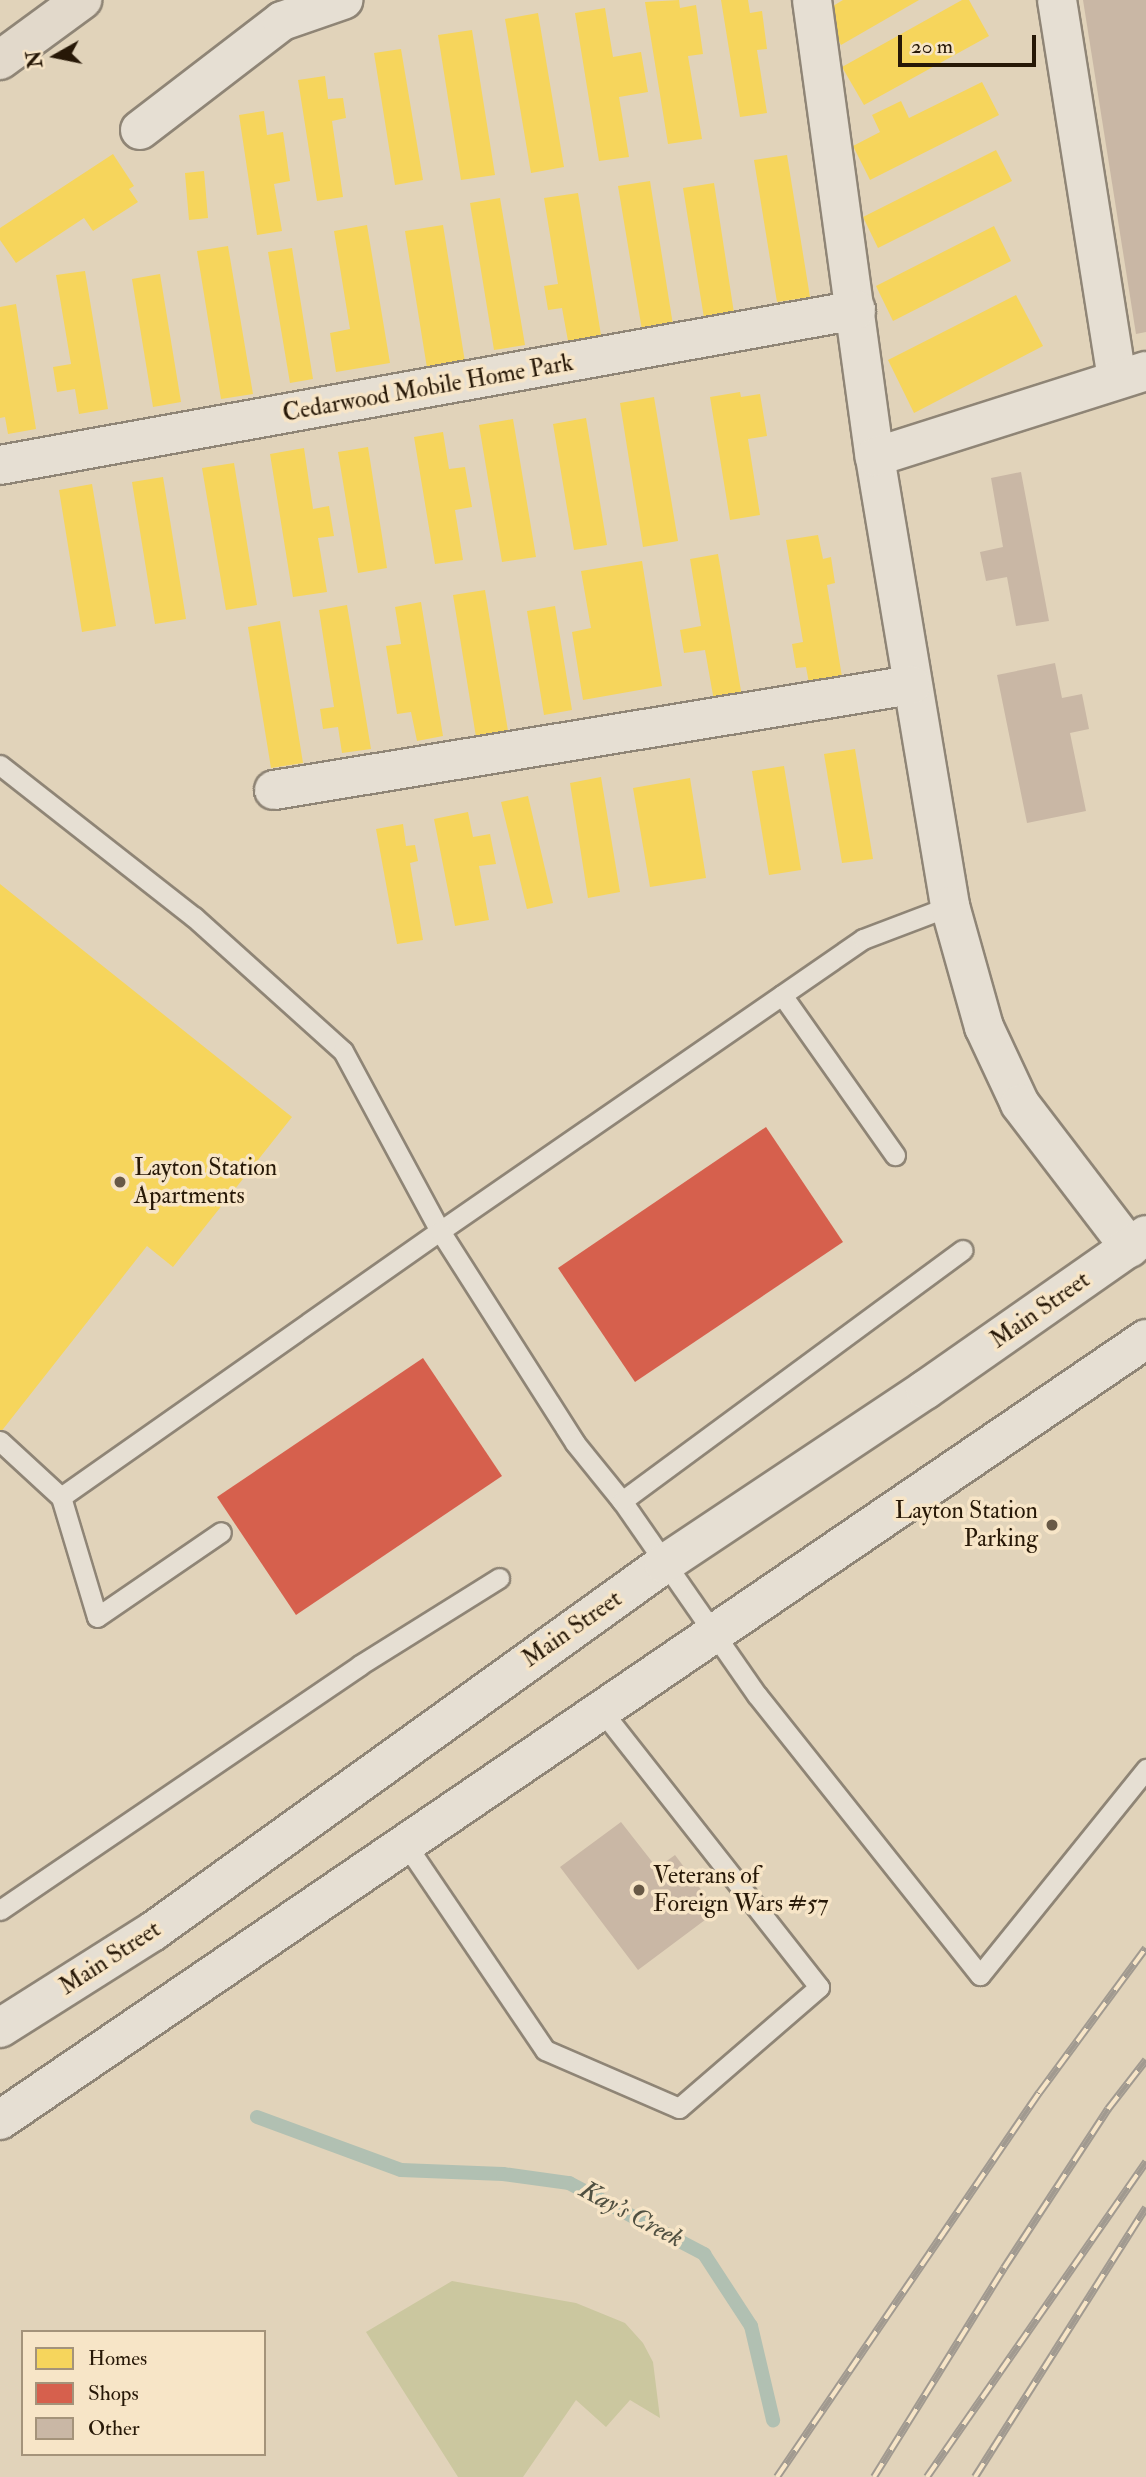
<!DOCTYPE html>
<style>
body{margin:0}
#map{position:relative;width:1146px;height:2477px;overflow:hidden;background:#e1d3ba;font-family:"IM FELL Double Pica",serif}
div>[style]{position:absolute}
.green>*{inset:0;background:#cbc79f}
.homes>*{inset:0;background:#f6d55c}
.shops>*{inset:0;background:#d6604d}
.stream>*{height:14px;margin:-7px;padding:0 7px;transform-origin:7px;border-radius:7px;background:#b1c0b2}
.building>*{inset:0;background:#c9b7a5}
.roads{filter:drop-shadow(2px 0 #8f8576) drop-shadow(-2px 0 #8f8576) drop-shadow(0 2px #8f8576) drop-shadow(0 -2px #8f8576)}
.lane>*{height:19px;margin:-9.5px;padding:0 9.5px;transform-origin:9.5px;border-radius:9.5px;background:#e6dfd3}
.street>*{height:38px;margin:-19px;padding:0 19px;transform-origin:19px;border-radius:19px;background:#e6dfd3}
.secondary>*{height:38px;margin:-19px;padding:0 19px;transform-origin:19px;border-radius:19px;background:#e6dfd3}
.highway>*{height:38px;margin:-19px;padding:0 19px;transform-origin:19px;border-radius:19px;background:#e2d9cb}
.rail>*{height:8px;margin-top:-4px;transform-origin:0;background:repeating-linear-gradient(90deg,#f7e5c7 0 16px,#a19a90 0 32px);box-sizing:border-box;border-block:2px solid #a19a90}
.dots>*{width:19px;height:19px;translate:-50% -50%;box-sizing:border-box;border:4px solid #f7e5c7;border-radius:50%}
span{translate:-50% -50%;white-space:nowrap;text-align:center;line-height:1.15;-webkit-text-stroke:7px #f7e5c7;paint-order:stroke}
.street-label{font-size:24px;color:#271807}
.poi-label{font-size:24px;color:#271807}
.left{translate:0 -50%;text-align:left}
.right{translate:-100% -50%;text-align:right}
.water-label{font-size:26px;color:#505041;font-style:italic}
.legend{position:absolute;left:21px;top:2330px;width:245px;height:126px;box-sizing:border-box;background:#f7e5c7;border:2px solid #a4937a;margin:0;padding:9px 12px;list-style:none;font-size:21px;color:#271807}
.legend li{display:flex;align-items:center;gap:14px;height:35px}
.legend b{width:35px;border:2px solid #a4937a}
.north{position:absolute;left:21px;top:21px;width:70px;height:70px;-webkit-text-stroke:5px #f7e5c7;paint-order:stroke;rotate:261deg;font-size:19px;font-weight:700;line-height:28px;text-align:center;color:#271807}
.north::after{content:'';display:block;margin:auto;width:24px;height:32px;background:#271807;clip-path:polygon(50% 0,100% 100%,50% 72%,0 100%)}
.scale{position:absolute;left:898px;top:35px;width:138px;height:32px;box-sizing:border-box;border:4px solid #271807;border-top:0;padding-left:9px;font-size:21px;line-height:24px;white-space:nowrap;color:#271807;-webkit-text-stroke:5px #f7e5c7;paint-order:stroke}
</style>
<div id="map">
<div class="green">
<div style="clip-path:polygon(452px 2281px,576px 2303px,625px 2323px,643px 2343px,653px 2362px,660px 2418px,630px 2400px,606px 2427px,576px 2400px,523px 2477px,458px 2477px,366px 2332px)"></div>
</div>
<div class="homes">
<div style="clip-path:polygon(679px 0,680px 8px,696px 5px,703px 54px,688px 56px,702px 139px,668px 144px,645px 2px)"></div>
<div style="clip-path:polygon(721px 0,748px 0,750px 13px,762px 11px,767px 49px,757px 50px,767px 113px,740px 117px)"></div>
<div style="clip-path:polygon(843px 0,919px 0,841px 45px,823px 12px)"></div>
<div style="clip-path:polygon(962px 0,969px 0,989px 36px,864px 105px,842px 67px)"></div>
<div style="clip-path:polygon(605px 8px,613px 57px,641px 52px,648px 92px,619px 97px,629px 157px,599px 161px,575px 13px)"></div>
<div style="clip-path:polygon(538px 13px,564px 167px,531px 173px,505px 19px)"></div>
<div style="clip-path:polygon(472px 30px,495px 175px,461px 180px,438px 35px)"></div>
<div style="clip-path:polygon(401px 49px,423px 180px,395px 185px,374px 53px)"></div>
<div style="clip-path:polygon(325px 76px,328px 99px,343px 98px,346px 118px,332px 121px,343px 197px,317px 201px,298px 80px)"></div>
<div style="clip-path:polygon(982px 82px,999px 115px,870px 180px,853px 146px,880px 132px,872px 115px,901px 101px,909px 118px)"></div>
<div style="clip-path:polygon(264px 111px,267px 135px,283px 132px,290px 181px,274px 184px,282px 231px,257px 235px,239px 115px)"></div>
<div style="clip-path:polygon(996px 150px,1012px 181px,878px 248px,863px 217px)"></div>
<div style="clip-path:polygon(113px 154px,134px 186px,129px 189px,138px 202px,93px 231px,84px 218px,16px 263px,0 240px,0 228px)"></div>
<div style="clip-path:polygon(787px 155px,810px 297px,777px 302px,754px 160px)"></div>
<div style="clip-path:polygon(204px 171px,208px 218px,189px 220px,185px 173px)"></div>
<div style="clip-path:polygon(650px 181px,673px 325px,642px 330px,618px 186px)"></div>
<div style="clip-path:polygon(714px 183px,734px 313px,704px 318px,683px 188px)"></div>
<div style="clip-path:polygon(578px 193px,601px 335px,568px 341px,562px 308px,548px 310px,544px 286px,558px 284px,544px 198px)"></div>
<div style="clip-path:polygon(500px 198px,525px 345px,494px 350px,470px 203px)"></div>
<div style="clip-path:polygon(367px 225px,390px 363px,336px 372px,330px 333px,350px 329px,334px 231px)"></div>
<div style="clip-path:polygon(443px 225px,465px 362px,427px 368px,405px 231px)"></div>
<div style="clip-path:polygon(994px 226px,1011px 261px,893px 321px,876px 286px)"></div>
<div style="clip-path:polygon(228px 246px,253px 394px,221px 399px,197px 251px)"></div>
<div style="clip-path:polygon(292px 248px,313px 379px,290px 383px,268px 252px)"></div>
<div style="clip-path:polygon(85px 271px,108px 409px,79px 414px,75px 389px,57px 392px,53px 367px,71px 364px,56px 275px)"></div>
<div style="clip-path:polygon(160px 274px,181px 402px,153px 407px,132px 279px)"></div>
<div style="clip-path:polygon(1016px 295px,1043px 346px,914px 413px,888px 360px)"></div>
<div style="clip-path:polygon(16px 304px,36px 429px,8px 434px,5px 417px,0 418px,0 307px)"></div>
<div style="clip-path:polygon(740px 392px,741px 397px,760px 394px,767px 436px,748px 439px,760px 515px,730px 520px,710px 397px)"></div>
<div style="clip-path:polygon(654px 397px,678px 541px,643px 547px,620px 403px)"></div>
<div style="clip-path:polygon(586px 418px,607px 545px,574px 550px,553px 424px)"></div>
<div style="clip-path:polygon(513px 419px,536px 557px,502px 562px,479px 425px)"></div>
<div style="clip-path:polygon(443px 432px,449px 469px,465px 467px,472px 507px,455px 510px,463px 560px,435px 564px,414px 437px)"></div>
<div style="clip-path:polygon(368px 447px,387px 568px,358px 573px,338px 452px)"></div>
<div style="clip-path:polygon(304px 448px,313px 509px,329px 506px,334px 536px,318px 538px,327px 592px,293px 597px,270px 454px)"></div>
<div style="clip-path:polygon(234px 463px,257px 605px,226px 610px,202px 468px)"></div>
<div style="clip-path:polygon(163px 477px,186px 619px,155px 624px,132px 482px)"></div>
<div style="clip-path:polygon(92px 484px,116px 626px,82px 632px,59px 490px)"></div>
<div style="clip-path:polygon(818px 535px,823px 559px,831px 557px,835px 583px,827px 585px,842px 677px,809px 683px,806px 667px,796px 668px,792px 644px,803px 642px,786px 540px)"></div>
<div style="clip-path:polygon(718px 554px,742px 697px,714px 701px,705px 650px,684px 653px,680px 630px,701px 626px,690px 559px)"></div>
<div style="clip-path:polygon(642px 561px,662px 686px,583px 700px,572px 632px,591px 628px,581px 571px)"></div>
<div style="clip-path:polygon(485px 590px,508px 731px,476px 737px,453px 595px)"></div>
<div style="clip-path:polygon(421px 602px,443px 736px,417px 741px,411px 712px,397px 714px,386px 646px,401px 644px,395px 607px)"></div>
<div style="clip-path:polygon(347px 605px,371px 749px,342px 753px,338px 727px,323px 729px,320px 709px,334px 707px,319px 610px)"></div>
<div style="clip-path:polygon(555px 606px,572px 710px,544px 715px,527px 611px)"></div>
<div style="clip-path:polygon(280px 621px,303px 763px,271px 768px,248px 627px)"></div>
<div style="clip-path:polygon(855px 749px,873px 859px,842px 863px,824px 754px)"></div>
<div style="clip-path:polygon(784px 766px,801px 870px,769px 875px,752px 771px)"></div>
<div style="clip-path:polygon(601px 777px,620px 892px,588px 898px,570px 783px)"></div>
<div style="clip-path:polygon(690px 778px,706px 878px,650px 887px,633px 788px)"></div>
<div style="clip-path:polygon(528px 796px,553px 903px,527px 909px,501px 802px)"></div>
<div style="clip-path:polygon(468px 812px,473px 837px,490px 834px,496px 864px,479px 866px,489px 920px,455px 926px,434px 819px)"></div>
<div style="clip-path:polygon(403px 824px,406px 846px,415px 845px,418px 861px,410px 863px,423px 940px,397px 944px,376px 829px)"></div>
<div style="clip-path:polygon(0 884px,292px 1117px,173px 1267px,147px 1246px,0 1433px)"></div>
</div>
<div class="shops">
<div style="clip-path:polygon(766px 1127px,843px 1242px,635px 1382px,558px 1268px)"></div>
<div style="clip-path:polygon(423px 1358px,502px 1476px,296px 1615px,217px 1497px)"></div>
</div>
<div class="stream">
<div style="left:257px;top:2117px;width:153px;rotate:20.2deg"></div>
<div style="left:401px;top:2170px;width:102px;rotate:2.2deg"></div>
<div style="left:503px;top:2174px;width:67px;rotate:7.8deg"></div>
<div style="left:569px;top:2183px;width:153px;rotate:27.7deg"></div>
<div style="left:704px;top:2254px;width:86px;rotate:56.9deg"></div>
<div style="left:751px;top:2326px;width:97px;rotate:76.8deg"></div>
</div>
<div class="building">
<div style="clip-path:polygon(1083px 0,1146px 0,1146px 332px,1136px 334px)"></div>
<div style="clip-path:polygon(1021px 472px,1049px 621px,1016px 626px,1007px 577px,986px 581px,980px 552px,1003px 547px,991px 478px)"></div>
<div style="clip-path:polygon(1055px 663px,1062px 698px,1082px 694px,1089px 729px,1070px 733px,1086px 811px,1027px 823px,997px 675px)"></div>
<div style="clip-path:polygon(621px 1822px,657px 1868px,675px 1855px,717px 1911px,638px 1970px,560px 1867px)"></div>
</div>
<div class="roads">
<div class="lane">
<div style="left:0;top:765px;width:246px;rotate:38.1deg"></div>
<div style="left:194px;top:917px;width:200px;rotate:42deg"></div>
<div style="left:343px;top:1051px;width:204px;rotate:61.7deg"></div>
<div style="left:440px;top:1231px;width:514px;rotate:-34.62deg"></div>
<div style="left:863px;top:939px;width:93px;rotate:-20.8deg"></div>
<div style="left:782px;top:995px;width:196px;rotate:54.8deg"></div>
<div style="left:0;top:1441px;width:83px;rotate:42.6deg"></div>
<div style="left:61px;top:1497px;width:125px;rotate:73.3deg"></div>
<div style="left:97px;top:1617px;width:150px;rotate:-34.4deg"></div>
<div style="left:61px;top:1497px;width:463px;rotate:-35.1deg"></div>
<div style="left:440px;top:1231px;width:251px;rotate:57.5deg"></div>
<div style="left:575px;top:1443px;width:75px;rotate:51deg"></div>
<div style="left:622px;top:1501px;width:236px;rotate:55.2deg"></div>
<div style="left:757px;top:1695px;width:358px;rotate:51.5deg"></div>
<div style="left:980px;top:1975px;width:265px;rotate:-51.1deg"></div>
<div style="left:622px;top:1501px;width:423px;rotate:-36.4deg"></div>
<div style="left:407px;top:1846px;width:246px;rotate:55.9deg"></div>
<div style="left:545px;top:2050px;width:146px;rotate:23.4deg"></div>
<div style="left:679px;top:2108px;width:185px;rotate:-40.8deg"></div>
<div style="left:819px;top:1987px;width:349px;rotate:-128.2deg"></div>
<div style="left:0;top:1910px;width:435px;rotate:-34.2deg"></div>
<div style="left:360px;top:1665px;width:164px;rotate:-32deg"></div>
</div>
<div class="street">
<div style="left:812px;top:0;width:461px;rotate:82.2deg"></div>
<div style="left:875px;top:457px;width:455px;rotate:80.5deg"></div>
<div style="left:950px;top:906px;width:126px;rotate:74.3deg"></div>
<div style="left:984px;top:1027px;width:85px;rotate:64.9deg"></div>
<div style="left:1020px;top:1104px;width:181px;rotate:52.6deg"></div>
<div style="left:1057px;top:0;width:384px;rotate:81deg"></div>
<div style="left:140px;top:130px;width:179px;rotate:-37.5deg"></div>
<div style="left:282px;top:21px;width:65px;rotate:-19deg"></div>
<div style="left:875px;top:457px;width:284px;rotate:-17.6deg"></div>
<div style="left:0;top:465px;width:870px;rotate:-10.26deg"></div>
<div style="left:274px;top:790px;width:646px;rotate:-9.36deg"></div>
</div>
<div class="secondary">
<div style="left:0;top:2028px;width:180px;rotate:-32.3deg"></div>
<div style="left:152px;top:1932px;width:631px;rotate:-35.71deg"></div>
<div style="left:664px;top:1564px;width:314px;rotate:-33.7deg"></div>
<div style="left:925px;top:1390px;width:270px;rotate:-35deg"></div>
<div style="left:0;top:2120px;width:1387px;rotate:-34.27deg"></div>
</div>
<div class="highway">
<div style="left:0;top:60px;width:102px;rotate:-36.2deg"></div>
</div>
</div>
<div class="rail">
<div style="left:777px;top:2477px;width:465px;rotate:-55.7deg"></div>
<div style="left:1039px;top:2093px;width:180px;rotate:-53.6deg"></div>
<div style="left:874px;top:2477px;width:246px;rotate:-58.1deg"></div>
<div style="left:1004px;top:2268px;width:190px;rotate:-56.8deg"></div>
<div style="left:1108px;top:2109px;width:62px;rotate:-52.2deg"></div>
<div style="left:927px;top:2477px;width:384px;rotate:-55.2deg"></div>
<div style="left:975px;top:2477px;width:319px;rotate:-57.6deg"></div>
</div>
<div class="dots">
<div style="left:120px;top:1182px;background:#685946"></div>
<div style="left:1052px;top:1525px;background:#685946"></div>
<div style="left:639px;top:1890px;background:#685946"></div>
</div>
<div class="street-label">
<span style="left:428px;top:388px;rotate:-10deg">Cedarwood Mobile Home Park</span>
<span style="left:1040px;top:1310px;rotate:-35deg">Main Street</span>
<span style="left:572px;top:1629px;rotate:-35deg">Main Street</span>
<span style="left:110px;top:1958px;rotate:-33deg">Main Street</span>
</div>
<div class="poi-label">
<span class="left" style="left:134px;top:1182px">Layton Station<br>Apartments</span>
<span class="right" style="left:1038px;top:1525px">Layton Station<br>Parking</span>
<span class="left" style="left:653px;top:1890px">Veterans of<br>Foreign Wars #57</span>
</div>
<div class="water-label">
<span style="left:631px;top:2215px;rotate:28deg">Kay's Creek</span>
</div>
<ul class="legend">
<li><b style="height:19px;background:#f6d55c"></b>Homes</li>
<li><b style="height:19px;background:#d6604d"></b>Shops</li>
<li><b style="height:19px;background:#c9b7a5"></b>Other</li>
</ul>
<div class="north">N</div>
<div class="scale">20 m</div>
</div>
